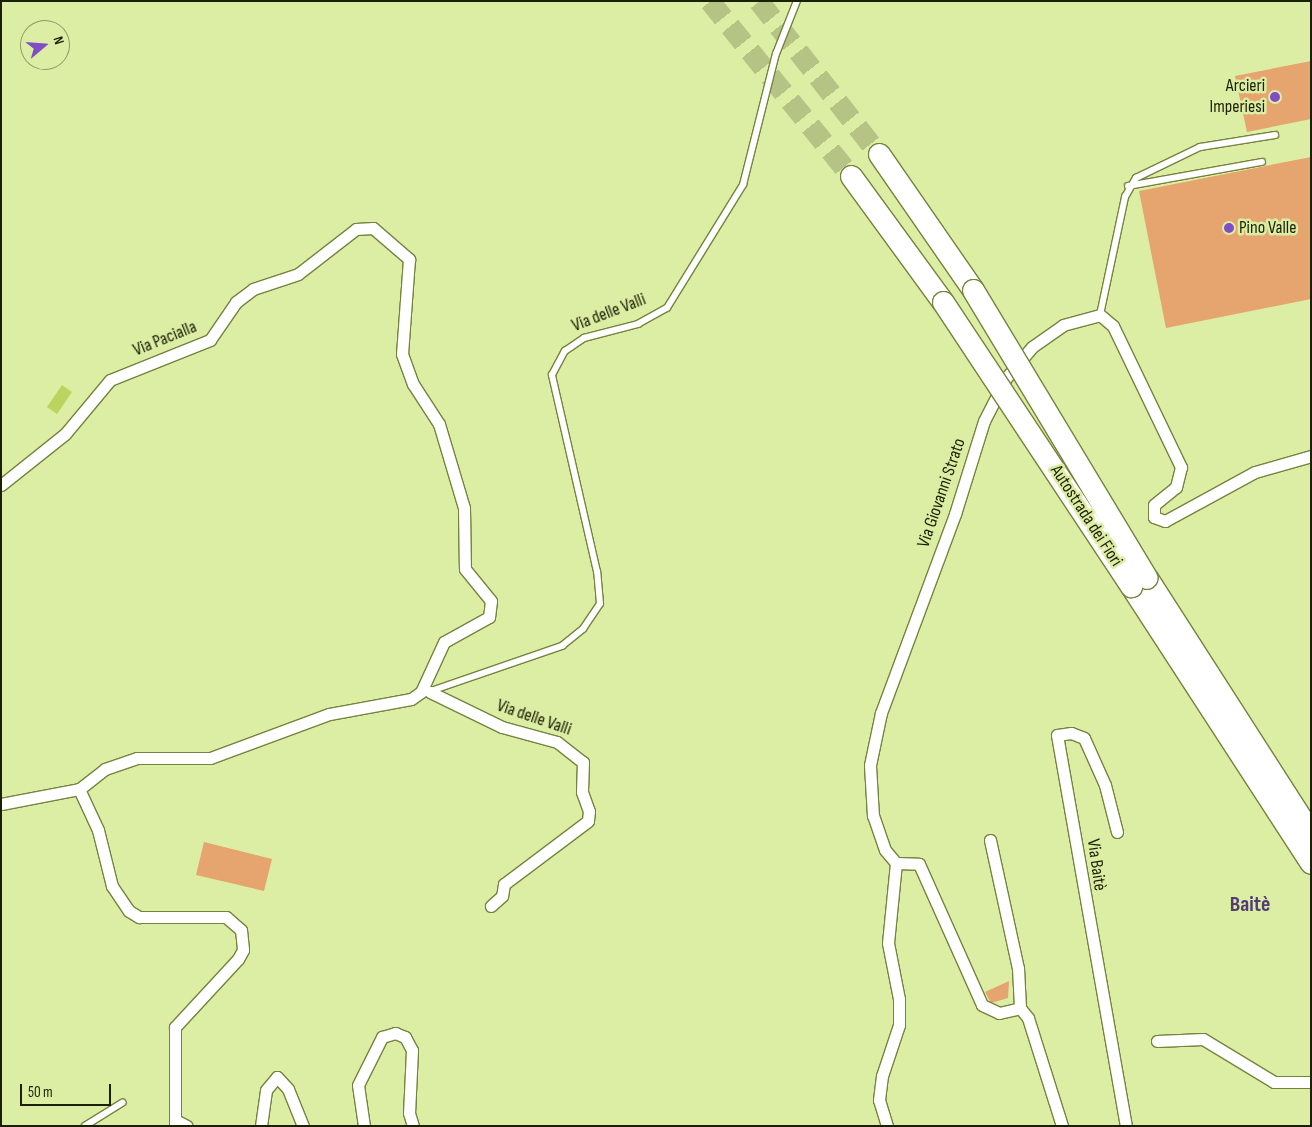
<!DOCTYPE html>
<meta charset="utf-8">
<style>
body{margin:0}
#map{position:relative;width:1312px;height:1127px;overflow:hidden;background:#dceda4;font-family:"Sofia Sans Condensed",sans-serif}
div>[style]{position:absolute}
.green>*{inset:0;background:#e6a46f}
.water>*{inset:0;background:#bcd35f}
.highway-tunnel>*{height:21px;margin-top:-10.5px;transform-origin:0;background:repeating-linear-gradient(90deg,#b5c484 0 21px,transparent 0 32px)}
.roads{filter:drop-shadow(1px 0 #75833e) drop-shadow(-1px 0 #75833e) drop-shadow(0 1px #75833e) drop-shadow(0 -1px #75833e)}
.lane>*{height:5.5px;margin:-2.75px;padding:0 2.75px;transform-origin:2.75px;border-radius:2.75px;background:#fff}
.street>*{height:11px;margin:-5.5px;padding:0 5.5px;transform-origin:5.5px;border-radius:5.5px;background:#fff}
.highway>*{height:21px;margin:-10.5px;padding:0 10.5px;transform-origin:10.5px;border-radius:10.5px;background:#fff}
.bridges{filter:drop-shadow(1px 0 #75833e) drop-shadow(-1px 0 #75833e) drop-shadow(0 1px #75833e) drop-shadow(0 -1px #75833e)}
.highway-bridge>*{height:21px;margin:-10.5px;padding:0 10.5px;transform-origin:10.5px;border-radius:10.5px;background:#fff}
.dots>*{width:14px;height:14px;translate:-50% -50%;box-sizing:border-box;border:2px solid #dceda4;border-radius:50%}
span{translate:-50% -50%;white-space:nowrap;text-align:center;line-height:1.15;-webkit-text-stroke:5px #dceda4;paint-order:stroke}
.poi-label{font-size:18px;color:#1b2004}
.right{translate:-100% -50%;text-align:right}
.left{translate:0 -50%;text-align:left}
.street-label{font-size:18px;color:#1b2004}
.district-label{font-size:22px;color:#523c78;font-weight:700}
.frame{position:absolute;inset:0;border:2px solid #1b2004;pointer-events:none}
.north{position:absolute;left:20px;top:20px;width:50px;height:50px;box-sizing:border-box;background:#dceda4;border:1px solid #8f9b64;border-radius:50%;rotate:72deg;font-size:14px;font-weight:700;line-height:20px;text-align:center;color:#1b2004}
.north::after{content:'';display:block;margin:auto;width:18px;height:22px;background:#7f4ec6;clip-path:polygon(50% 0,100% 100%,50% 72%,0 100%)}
.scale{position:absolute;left:20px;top:1084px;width:91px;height:22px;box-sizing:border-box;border:2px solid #1b2004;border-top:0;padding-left:6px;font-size:15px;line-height:18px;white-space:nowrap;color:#1b2004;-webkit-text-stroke:4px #dceda4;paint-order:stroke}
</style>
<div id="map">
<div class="green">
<div style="clip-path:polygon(1311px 61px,1311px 119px,1247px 132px,1235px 76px)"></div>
<div style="clip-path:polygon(1311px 157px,1311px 299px,1166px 328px,1139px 191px)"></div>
<div style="clip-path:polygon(204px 842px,272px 859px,264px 891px,196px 875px)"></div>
<div style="clip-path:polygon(1009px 981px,1008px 998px,991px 1003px,985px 992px)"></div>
</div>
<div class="water">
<div style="clip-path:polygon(62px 385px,72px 392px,57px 414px,47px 407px)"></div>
</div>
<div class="highway-tunnel">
<div style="left:710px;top:1px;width:225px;rotate:51.1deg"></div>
<div style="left:759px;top:1px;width:194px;rotate:51.9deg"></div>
</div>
<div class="roads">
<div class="lane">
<div style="left:1128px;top:186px;width:136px;rotate:-10.2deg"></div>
<div style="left:1100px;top:315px;width:121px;rotate:-78deg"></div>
<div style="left:1125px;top:197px;width:22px;rotate:-60deg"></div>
<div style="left:1136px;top:178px;width:71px;rotate:-25.8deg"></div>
<div style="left:1200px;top:147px;width:76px;rotate:-9.1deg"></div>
<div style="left:431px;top:691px;width:139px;rotate:-19deg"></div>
<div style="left:562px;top:646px;width:27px;rotate:-39deg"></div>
<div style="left:583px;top:629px;width:30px;rotate:-56deg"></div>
<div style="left:600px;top:604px;width:32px;rotate:-95deg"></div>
<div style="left:597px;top:572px;width:202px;rotate:-102.9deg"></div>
<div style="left:552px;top:375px;width:27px;rotate:-62deg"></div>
<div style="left:565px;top:351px;width:23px;rotate:-34deg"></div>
<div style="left:584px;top:338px;width:56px;rotate:-14.5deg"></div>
<div style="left:638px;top:324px;width:33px;rotate:-29deg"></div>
<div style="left:667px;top:308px;width:145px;rotate:-58.3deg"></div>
<div style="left:743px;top:185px;width:135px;rotate:-75.9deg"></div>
<div style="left:776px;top:54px;width:57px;rotate:-68.4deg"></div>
<div style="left:85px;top:1126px;width:44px;rotate:-31.9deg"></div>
</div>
<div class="street">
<div style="left:1px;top:485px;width:82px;rotate:-38.6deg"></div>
<div style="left:65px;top:434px;width:70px;rotate:-50.2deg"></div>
<div style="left:110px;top:380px;width:108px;rotate:-21.8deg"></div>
<div style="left:210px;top:340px;width:46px;rotate:-55.6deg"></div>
<div style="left:236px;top:302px;width:21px;rotate:-37deg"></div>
<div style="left:253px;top:289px;width:47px;rotate:-18.4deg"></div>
<div style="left:298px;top:274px;width:73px;rotate:-37.8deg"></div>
<div style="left:356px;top:229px;width:17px;rotate:-3deg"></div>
<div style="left:373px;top:228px;width:48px;rotate:40.7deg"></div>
<div style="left:409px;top:259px;width:95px;rotate:94.2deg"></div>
<div style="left:402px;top:354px;width:32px;rotate:70deg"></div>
<div style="left:413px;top:384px;width:48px;rotate:57deg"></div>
<div style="left:439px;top:424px;width:88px;rotate:73.4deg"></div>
<div style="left:464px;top:508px;width:61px;rotate:89.1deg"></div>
<div style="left:465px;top:569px;width:41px;rotate:50.9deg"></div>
<div style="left:491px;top:601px;width:16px;rotate:97deg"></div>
<div style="left:489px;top:617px;width:51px;rotate:150.9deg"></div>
<div style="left:444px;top:642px;width:55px;rotate:114.7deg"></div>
<div style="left:421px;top:692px;width:12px;rotate:145deg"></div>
<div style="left:411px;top:699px;width:83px;rotate:169.6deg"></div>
<div style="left:329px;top:714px;width:127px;rotate:159.7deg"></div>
<div style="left:210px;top:758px;width:73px;rotate:180deg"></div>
<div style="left:137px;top:758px;width:34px;rotate:161deg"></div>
<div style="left:105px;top:769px;width:33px;rotate:142deg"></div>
<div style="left:430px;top:692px;width:80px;rotate:25.9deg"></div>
<div style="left:502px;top:727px;width:57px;rotate:15.3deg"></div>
<div style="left:557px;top:742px;width:33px;rotate:38deg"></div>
<div style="left:583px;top:762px;width:30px;rotate:92deg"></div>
<div style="left:582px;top:792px;width:20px;rotate:70deg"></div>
<div style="left:589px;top:811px;width:10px;rotate:96deg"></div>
<div style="left:588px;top:821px;width:105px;rotate:143.1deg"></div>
<div style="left:504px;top:884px;width:12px;rotate:99deg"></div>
<div style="left:502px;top:896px;width:15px;rotate:138deg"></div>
<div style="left:1px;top:804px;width:79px;rotate:-10.9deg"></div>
<div style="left:79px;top:789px;width:45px;rotate:65.1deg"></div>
<div style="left:98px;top:830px;width:58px;rotate:76deg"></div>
<div style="left:112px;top:886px;width:30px;rotate:56deg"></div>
<div style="left:129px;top:911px;width:12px;rotate:31deg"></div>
<div style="left:139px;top:917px;width:87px"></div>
<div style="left:226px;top:917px;width:20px;rotate:41deg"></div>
<div style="left:241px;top:930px;width:20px;rotate:84deg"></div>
<div style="left:243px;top:950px;width:10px;rotate:119deg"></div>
<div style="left:238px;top:959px;width:93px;rotate:132.8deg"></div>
<div style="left:175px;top:1027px;width:99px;rotate:90deg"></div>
<div style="left:1117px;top:832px;width:49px;rotate:-104.3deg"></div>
<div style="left:1105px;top:785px;width:51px;rotate:-114.1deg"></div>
<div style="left:1084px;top:738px;width:14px;rotate:-159deg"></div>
<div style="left:1071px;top:733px;width:14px;rotate:172deg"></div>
<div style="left:1057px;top:735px;width:397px;rotate:80deg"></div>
<div style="left:990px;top:840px;width:131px;rotate:77.7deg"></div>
<div style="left:1018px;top:968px;width:40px;rotate:87.1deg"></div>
<div style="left:896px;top:863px;width:17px;rotate:-130deg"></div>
<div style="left:885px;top:850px;width:36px;rotate:-109deg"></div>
<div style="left:873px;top:816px;width:51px;rotate:-93.4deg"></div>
<div style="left:870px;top:765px;width:53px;rotate:-78.1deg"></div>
<div style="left:881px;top:713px;width:212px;rotate:-69.6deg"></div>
<div style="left:955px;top:514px;width:97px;rotate:-72.7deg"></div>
<div style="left:984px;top:421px;width:48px;rotate:-62.9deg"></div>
<div style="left:1006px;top:378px;width:40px;rotate:-50deg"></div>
<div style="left:1032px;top:347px;width:38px;rotate:-35deg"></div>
<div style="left:1063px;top:325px;width:38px;rotate:-15deg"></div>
<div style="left:1100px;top:315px;width:17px;rotate:40deg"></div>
<div style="left:1113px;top:326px;width:157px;rotate:64.3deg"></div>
<div style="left:1181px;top:467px;width:21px;rotate:104deg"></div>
<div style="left:1176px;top:487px;width:28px;rotate:141deg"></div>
<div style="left:1154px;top:505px;width:12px;rotate:90deg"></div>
<div style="left:1154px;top:517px;width:12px;rotate:20deg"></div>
<div style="left:1165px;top:521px;width:102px;rotate:-28.6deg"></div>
<div style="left:1255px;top:472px;width:58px;rotate:-15.9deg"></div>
<div style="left:896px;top:863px;width:23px;rotate:2deg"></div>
<div style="left:919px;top:864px;width:154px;rotate:65.9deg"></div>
<div style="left:982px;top:1005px;width:19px;rotate:25deg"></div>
<div style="left:999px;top:1013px;width:22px;rotate:-13deg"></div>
<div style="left:1020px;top:1008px;width:13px;rotate:51deg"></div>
<div style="left:1028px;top:1018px;width:113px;rotate:72.5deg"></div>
<div style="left:1157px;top:1041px;width:46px;rotate:-2.5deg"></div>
<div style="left:1203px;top:1039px;width:83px;rotate:31.2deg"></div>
<div style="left:1274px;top:1082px;width:37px"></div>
<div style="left:175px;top:1120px;width:13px;rotate:27deg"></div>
<div style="left:261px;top:1126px;width:36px;rotate:-82deg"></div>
<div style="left:266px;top:1090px;width:17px;rotate:-50deg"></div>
<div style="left:277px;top:1077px;width:16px;rotate:47deg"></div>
<div style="left:288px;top:1089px;width:40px;rotate:68deg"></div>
<div style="left:364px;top:1126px;width:41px;rotate:-98.3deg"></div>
<div style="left:358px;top:1085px;width:54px;rotate:-63.4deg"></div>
<div style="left:382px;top:1037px;width:14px;rotate:-17deg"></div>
<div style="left:395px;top:1033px;width:11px;rotate:22deg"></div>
<div style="left:405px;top:1037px;width:15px;rotate:62deg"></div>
<div style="left:412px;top:1050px;width:63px;rotate:92.7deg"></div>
<div style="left:409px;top:1113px;width:14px;rotate:73deg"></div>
<div style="left:887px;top:1126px;width:27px;rotate:-107deg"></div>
<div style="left:879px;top:1100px;width:24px;rotate:-83deg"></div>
<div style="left:882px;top:1076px;width:54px;rotate:-71.6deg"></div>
<div style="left:899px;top:1025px;width:26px;rotate:-90deg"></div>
<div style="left:899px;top:999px;width:57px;rotate:-101.1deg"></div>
<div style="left:888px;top:943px;width:80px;rotate:-84.3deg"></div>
</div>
<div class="highway">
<div style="left:879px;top:154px;width:165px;rotate:55.3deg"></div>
<div style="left:851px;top:176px;width:156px;rotate:53.9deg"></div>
<div style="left:1147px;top:578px;width:303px;rotate:57.3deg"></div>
<div style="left:1131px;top:586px;width:330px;rotate:57deg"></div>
</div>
</div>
<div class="bridges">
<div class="highway-bridge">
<div style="left:973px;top:290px;width:336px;rotate:58.9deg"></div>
<div style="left:943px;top:302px;width:341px;rotate:56.5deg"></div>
</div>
</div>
<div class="dots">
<div style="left:1275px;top:97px;background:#7f4ec6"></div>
<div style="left:1229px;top:228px;background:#7f4ec6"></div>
</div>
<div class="poi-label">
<span class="right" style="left:1265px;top:97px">Arcieri<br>Imperiesi</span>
<span class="left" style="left:1239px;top:228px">Pino Valle</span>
</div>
<div class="street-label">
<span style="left:609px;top:313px;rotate:-21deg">Via delle Valli</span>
<span style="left:165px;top:339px;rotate:-22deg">Via Pacialla</span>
<span style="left:942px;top:493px;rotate:-71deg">Via Giovanni Strato</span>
<span style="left:1086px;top:516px;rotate:57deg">Autostrada dei Fiori</span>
<span style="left:534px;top:718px;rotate:19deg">Via delle Valli</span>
<span style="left:1096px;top:865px;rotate:82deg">Via Baitè</span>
</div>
<div class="district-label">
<span style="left:1250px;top:905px">Baitè</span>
</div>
<div class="frame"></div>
<div class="north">N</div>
<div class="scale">50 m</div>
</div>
